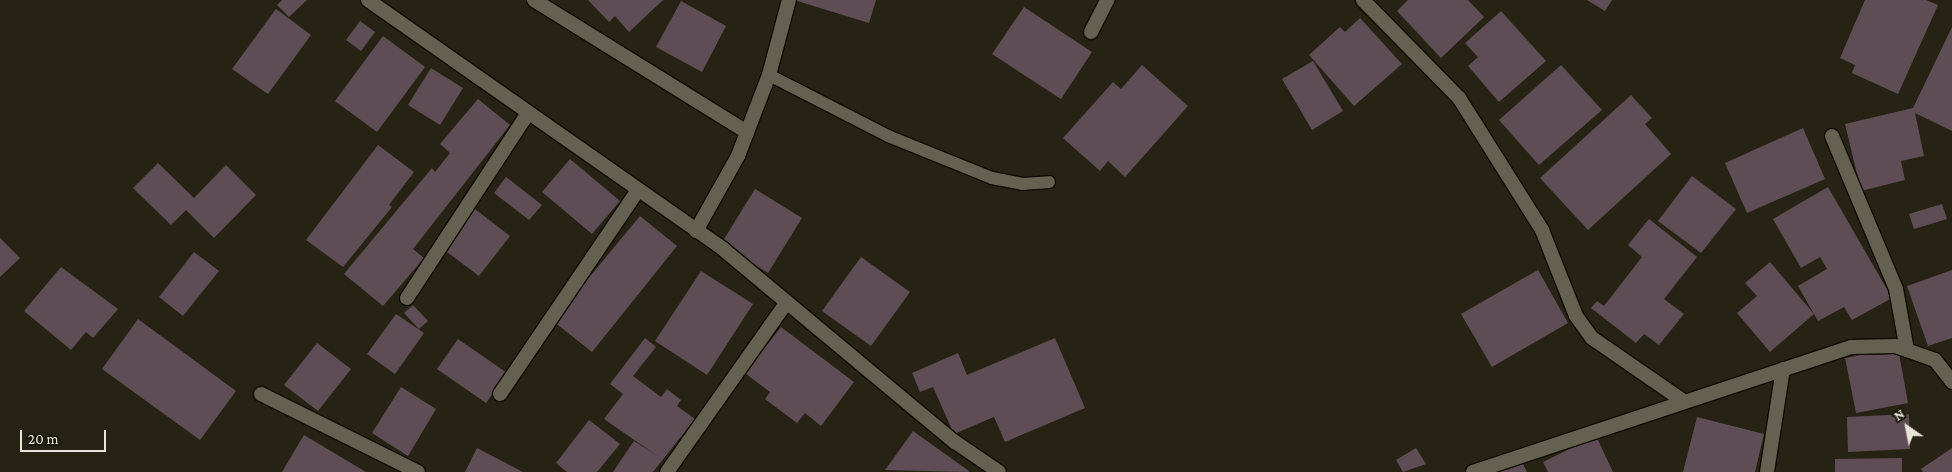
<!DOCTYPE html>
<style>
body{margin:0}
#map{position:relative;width:1952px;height:472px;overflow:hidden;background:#262314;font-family:"Crimson Pro",serif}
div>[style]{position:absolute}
.building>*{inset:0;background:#5f4d55}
.roads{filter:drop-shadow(1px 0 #0f0c02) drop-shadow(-1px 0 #0f0c02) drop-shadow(0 1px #0f0c02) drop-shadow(0 -1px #0f0c02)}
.service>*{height:12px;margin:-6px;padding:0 6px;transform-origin:6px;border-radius:6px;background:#646150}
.minor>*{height:14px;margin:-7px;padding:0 7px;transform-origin:7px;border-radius:7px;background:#646150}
span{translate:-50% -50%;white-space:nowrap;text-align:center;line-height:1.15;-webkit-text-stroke:4.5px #1c1a0b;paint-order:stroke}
.north{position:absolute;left:1882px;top:402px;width:50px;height:50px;-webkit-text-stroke:4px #1c1a0b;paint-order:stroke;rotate:327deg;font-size:14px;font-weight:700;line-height:20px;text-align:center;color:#e6e4db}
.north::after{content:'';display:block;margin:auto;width:18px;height:22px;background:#e6e4db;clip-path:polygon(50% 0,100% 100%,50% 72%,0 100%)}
.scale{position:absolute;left:20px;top:430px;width:86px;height:22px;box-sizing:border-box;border:2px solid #e6e4db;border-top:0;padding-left:6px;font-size:15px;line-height:18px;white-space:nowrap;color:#e6e4db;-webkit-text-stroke:4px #1c1a0b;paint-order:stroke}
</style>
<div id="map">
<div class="building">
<div style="clip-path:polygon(282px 0,307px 0,289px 17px,277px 5px)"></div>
<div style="clip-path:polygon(588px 0,663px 0,629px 32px,615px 16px,609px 22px)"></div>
<div style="clip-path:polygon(794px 0,876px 0,869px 23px)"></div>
<div style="clip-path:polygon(1408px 0,1468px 0,1484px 17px,1441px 58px,1397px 11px)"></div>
<div style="clip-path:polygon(1587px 0,1612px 0,1605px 11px)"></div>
<div style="clip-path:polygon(1865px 0,1926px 0,1938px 5px,1898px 94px,1852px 73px,1855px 65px,1840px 58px)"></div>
<div style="clip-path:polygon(681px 1px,726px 26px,702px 72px,656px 47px)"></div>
<div style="clip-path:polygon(1024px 7px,1092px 52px,1061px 99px,992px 54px)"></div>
<div style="clip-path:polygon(276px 9px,311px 35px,268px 94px,232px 69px)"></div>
<div style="clip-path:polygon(1501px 11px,1546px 61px,1499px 102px,1468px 66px,1478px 57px,1465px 43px)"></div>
<div style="clip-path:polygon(1360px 18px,1402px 64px,1354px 106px,1309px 55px,1340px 27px,1345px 32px)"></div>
<div style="clip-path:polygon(360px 21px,375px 32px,361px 51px,346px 40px)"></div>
<div style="clip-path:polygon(1952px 27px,1952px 131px,1915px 113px,1924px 156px,1901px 161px,1905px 180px,1861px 191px,1845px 124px,1913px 108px)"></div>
<div style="clip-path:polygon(383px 36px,425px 67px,377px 132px,335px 101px)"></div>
<div style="clip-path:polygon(1313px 61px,1343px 111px,1312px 130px,1282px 79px)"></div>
<div style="clip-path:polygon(1142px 65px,1188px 106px,1125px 177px,1108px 161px,1100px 171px,1063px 138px,1113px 82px,1121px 89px)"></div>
<div style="clip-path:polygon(1561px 65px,1602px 110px,1539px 165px,1499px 120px)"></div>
<div style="clip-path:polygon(431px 68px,463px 88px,440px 125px,408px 105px)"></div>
<div style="clip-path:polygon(1631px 95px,1652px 118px,1645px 124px,1671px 154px,1588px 230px,1540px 178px)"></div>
<div style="clip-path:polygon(478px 99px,510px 125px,413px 249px,424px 258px,383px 306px,344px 274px,432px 168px,435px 172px,450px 153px,440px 144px)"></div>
<div style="clip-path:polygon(1803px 128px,1825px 179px,1747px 213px,1725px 163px)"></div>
<div style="clip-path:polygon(378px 145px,414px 172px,389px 205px,392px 207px,343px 267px,306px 240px)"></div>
<div style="clip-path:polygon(570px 159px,620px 201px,592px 234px,542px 192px)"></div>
<div style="clip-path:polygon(158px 163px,194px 198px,226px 165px,256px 195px,214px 238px,186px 210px,171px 225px,133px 188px)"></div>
<div style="clip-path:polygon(1692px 176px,1736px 209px,1701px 253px,1658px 221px)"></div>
<div style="clip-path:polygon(506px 177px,542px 205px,529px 220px,494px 193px)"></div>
<div style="clip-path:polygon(1828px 187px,1892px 298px,1852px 320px,1844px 307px,1818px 321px,1798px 286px,1827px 269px,1820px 257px,1801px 268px,1773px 219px)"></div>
<div style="clip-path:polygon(755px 189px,802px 218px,768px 273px,721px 244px)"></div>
<div style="clip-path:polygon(1942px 204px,1947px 219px,1914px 229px,1909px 214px)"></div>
<div style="clip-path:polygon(475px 209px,510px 236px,479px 276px,443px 249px)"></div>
<div style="clip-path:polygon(640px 216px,677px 246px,592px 352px,553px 321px)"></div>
<div style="clip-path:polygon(1649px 219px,1697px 257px,1664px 299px,1684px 314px,1659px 345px,1644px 334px,1636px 343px,1591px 308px,1597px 301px,1604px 306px,1642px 257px,1628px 245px)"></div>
<div style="clip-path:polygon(0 238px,20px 258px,0 277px)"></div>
<div style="clip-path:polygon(194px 252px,219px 271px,183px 316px,159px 297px)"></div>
<div style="clip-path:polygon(861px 257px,910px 292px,871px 346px,822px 311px)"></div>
<div style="clip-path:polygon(1770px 262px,1814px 314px,1770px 352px,1737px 313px,1757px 296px,1745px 283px)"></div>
<div style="clip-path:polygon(61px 267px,118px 309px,93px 338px,86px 332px,71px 350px,24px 311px)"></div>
<div style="clip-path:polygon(1538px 270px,1568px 323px,1492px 367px,1461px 314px)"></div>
<div style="clip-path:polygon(1952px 270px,1952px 338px,1928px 346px,1907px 286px)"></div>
<div style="clip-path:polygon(701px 271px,753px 304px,707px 375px,655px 341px)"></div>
<div style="clip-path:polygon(413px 305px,428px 321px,419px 329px,404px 313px)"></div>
<div style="clip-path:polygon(396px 314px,424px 333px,395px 374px,367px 354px)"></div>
<div style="clip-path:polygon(138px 319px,236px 391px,200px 440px,102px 369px)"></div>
<div style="clip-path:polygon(781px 327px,854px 382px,821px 426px,805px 413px,797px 423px,765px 399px,770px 392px,745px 373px)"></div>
<div style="clip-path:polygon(645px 338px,656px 347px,633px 376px,661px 397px,667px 389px,681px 400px,677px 406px,695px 419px,653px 472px,613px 472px,634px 441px,659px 457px,604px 419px,623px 394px,610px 384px)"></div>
<div style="clip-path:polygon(1055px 338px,1085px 408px,1005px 442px,994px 417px,954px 434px,933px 387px,920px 392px,912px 373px,958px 353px,967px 375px)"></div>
<div style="clip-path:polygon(458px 339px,507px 373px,486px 403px,437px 369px)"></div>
<div style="clip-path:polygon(317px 343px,351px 369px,318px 411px,284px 385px)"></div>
<div style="clip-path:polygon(1898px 348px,1908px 403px,1856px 413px,1845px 358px)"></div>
<div style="clip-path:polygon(401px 387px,436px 409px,408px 456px,372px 433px)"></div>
<div style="clip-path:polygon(1909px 414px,1910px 449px,1848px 452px,1847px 417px)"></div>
<div style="clip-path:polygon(1697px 417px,1764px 434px,1755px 472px,1683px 472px)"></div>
<div style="clip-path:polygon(589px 420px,620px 444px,597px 472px,567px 472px,556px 463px)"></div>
<div style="clip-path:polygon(913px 431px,969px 471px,968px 472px,885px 470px)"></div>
<div style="clip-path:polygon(304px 435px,366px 472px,282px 472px)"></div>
<div style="clip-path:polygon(1596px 436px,1613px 472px,1548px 472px,1543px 462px)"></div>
<div style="clip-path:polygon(477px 448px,523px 472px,465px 472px)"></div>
<div style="clip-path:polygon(1416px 448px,1426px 464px,1403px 472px,1396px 460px)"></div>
<div style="clip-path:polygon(1952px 448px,1952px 472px,1923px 472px,1921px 469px)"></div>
<div style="clip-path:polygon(1902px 458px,1902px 472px,1835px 472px,1835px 459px)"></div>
<div style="clip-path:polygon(1522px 462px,1527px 472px,1499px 472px)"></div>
</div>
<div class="roads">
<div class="service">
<div style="left:769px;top:75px;width:134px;rotate:27.1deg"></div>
<div style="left:888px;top:136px;width:112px;rotate:22deg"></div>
<div style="left:992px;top:178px;width:31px;rotate:11deg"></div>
<div style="left:1022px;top:184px;width:27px;rotate:-4deg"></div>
</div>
<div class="minor">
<div style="left:368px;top:0;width:434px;rotate:35deg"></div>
<div style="left:723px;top:249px;width:302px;rotate:39.8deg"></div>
<div style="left:955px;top:442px;width:53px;rotate:34.3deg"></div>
<div style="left:534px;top:0;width:251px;rotate:31.8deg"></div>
<div style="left:1363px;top:0;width:137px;rotate:45.6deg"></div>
<div style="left:1459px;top:98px;width:156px;rotate:57.8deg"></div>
<div style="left:1542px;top:230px;width:92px;rotate:68.4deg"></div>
<div style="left:1576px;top:316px;width:27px;rotate:54deg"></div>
<div style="left:1592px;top:338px;width:109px;rotate:34.6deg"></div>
<div style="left:1091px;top:32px;width:36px;rotate:-63deg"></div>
<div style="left:1832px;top:136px;width:166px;rotate:67.3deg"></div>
<div style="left:1896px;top:289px;width:62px;rotate:79.8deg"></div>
<div style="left:696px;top:231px;width:86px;rotate:-60.8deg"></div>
<div style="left:738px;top:156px;width:87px;rotate:-69.1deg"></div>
<div style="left:769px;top:75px;width:78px;rotate:-75.1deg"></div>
<div style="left:407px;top:298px;width:221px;rotate:-56.8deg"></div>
<div style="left:261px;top:394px;width:175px;rotate:26.4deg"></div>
<div style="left:500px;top:394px;width:246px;rotate:-55.9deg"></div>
<div style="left:667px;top:472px;width:208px;rotate:-54.8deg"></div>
<div style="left:1473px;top:472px;width:398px;rotate:-18.3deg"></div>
<div style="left:1851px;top:347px;width:44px;rotate:-1.3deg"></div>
<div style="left:1895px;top:346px;width:42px;rotate:19.3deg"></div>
<div style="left:1935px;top:360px;width:28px;rotate:52deg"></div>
<div style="left:1767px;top:472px;width:104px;rotate:-81.2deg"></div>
</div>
</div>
<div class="north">N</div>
<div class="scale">20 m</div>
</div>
